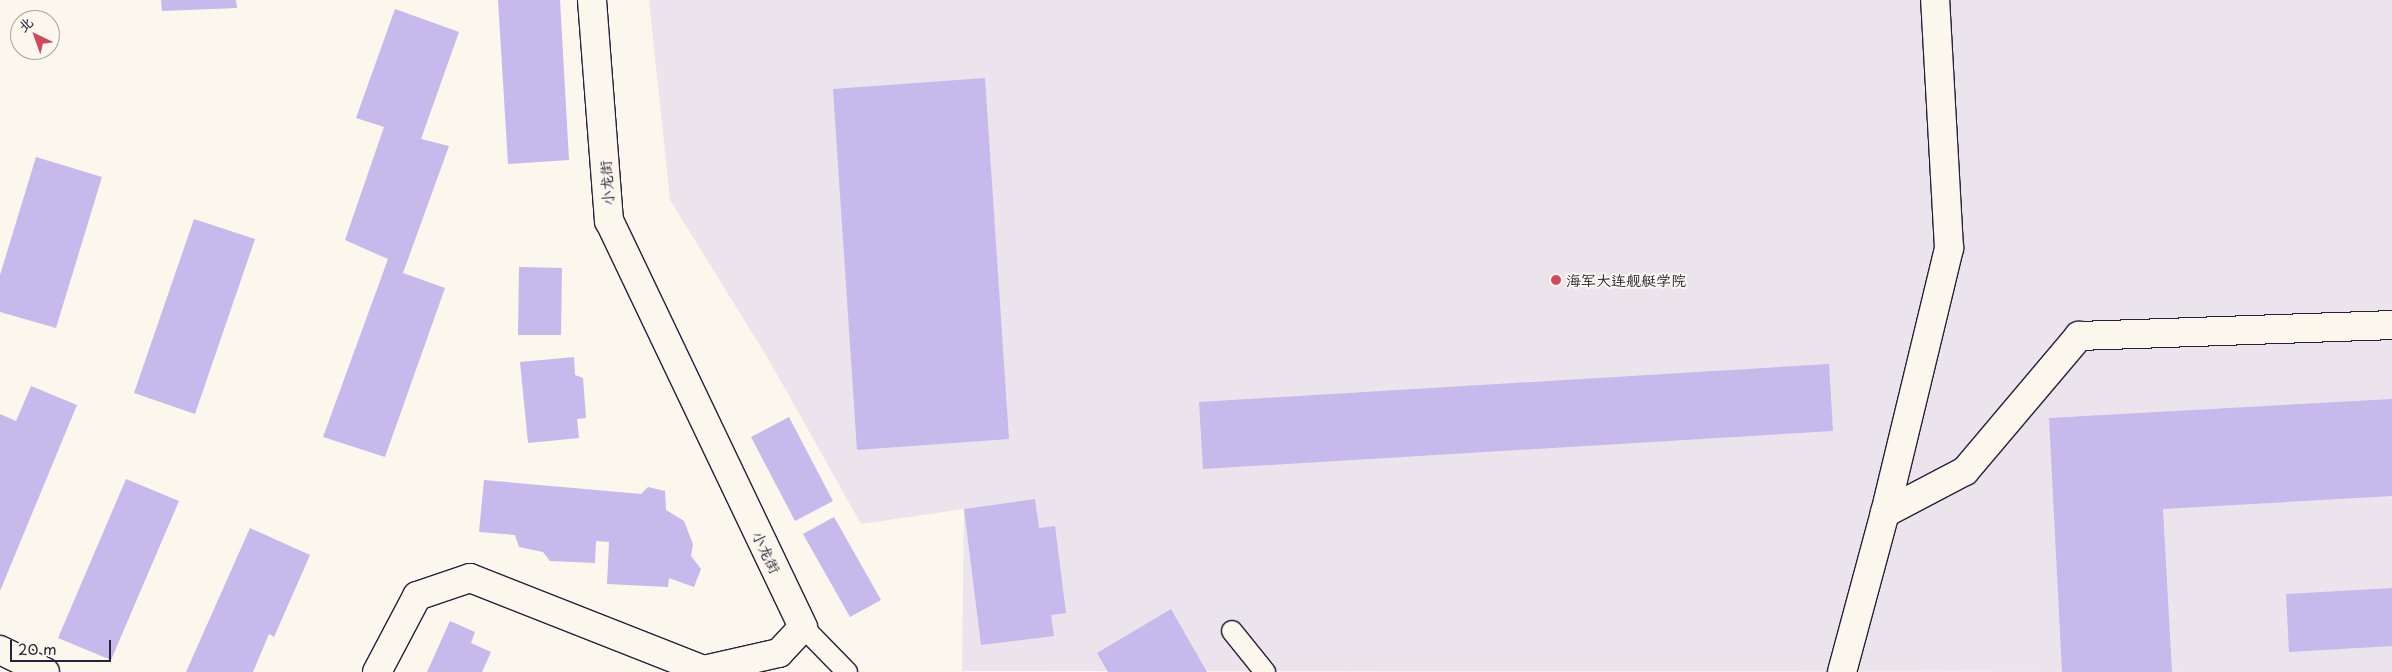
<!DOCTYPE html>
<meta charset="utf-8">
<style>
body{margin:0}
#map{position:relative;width:2392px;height:672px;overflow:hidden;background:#fbf7ec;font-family:"Playpen Sans","LXGW WenKai TC",sans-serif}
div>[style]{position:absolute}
.built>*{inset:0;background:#ebe4ec}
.building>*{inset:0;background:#c6b9eb}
.roads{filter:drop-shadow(1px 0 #22223b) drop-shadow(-1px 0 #22223b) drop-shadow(0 1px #22223b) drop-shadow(0 -1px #22223b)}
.service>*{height:20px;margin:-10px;padding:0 10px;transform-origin:10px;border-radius:10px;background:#fbf7ec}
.minor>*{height:28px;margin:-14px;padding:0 14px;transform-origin:14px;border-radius:14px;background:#fbf7ec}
.dots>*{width:14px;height:14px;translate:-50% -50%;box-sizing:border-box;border:2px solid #fbf7ec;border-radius:50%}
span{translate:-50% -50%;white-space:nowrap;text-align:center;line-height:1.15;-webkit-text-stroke:4px #fbf7ec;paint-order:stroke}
.street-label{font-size:15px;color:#22223b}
.poi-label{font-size:15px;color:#22223b}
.left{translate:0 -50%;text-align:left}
.north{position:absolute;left:10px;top:10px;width:50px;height:50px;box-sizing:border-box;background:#fbf7ec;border:1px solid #a4a2a5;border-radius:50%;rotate:318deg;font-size:14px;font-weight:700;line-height:20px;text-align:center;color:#22223b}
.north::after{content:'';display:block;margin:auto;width:18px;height:22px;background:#d1495b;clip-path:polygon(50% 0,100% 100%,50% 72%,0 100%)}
.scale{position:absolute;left:10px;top:640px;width:101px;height:22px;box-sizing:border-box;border:2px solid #22223b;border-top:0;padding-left:6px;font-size:15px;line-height:18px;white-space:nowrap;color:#22223b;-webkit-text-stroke:4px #fbf7ec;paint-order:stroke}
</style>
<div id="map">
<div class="built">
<div style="clip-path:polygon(649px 0,2392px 0,2392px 672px,962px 671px,964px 509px,861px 524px,769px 360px,670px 200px)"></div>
</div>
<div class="building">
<div style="clip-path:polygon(161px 0,236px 0,237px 8px,162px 11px)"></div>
<div style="clip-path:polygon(498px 0,560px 0,569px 160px,508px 164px)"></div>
<div style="clip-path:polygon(395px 9px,459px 32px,421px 139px,449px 146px,403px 273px,445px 288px,385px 457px,323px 437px,388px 259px,345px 240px,384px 127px,356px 118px)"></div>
<div style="clip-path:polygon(985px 78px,1009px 439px,857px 450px,833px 89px)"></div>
<div style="clip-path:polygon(36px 157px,102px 177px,56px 328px,0 312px,0 275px)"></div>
<div style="clip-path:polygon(194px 219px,255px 239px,195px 414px,134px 393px)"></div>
<div style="clip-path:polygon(519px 267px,562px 268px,561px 335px,518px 335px)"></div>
<div style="clip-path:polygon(574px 357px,575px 375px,583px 378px,586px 418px,577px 419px,579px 438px,528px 443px,520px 362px)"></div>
<div style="clip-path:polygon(1829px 364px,1833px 431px,1203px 469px,1199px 402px)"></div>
<div style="clip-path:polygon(31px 386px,77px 405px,0 591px,0 414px,16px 421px)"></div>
<div style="clip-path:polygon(2392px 399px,2392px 496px,2163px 509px,2172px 672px,2062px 672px,2049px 418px)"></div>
<div style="clip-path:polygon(789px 417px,833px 501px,795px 521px,751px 437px)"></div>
<div style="clip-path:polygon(126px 479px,179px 501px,111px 660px,58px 638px)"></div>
<div style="clip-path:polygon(484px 480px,641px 494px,648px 487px,665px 491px,666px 510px,684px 521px,693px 544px,691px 556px,701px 569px,694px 587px,669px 578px,668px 587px,607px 584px,609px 542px,596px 541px,595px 563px,550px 561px,543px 552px,519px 547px,515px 535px,479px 532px)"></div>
<div style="clip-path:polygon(1035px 499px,1039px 528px,1055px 526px,1066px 613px,1051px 615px,1054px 636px,981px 645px,964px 509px)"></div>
<div style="clip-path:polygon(834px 517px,881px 600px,850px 617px,803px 534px)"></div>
<div style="clip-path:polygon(250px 528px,310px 555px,274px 637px,269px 634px,253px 672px,186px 672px)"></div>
<div style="clip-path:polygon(2392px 588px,2392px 646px,2289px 652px,2286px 594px)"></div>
<div style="clip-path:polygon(1171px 609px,1207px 672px,1108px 672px,1097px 653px)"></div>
<div style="clip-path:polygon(450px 621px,475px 632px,471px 643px,491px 652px,482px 672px,427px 672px)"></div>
</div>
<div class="roads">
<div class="service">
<div style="left:803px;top:627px;width:63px;rotate:45.6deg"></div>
<div style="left:1232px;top:631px;width:53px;rotate:51.2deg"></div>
</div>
<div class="minor">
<div style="left:1885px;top:513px;width:90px;rotate:-27.7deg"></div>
<div style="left:1965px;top:471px;width:177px;rotate:-49.8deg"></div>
<div style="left:2079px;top:336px;width:313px;rotate:-2deg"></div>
<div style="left:0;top:650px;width:50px;rotate:26.1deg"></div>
<div style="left:377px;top:672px;width:86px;rotate:-62.2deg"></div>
<div style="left:417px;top:596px;width:56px;rotate:-18.8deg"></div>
<div style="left:470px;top:578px;width:251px;rotate:21.5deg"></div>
<div style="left:704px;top:670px;width:77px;rotate:-12.8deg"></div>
<div style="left:779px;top:653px;width:35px;rotate:-47deg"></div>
<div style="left:803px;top:627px;width:450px;rotate:-115.5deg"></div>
<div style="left:609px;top:221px;width:222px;rotate:-94.4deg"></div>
<div style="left:1842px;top:672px;width:165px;rotate:-74.9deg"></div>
<div style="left:1885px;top:513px;width:273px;rotate:-76.4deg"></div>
<div style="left:1949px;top:248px;width:248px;rotate:-93.2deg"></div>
</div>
</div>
<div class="dots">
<div style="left:1556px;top:280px;background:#d1495b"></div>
</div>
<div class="street-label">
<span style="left:606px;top:183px;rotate:-94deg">小龙街</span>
<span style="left:767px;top:552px;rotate:64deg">小龙街</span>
</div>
<div class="poi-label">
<span class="left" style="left:1566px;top:280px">海军大连舰艇学院</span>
</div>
<div class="north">北</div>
<div class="scale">20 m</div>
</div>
